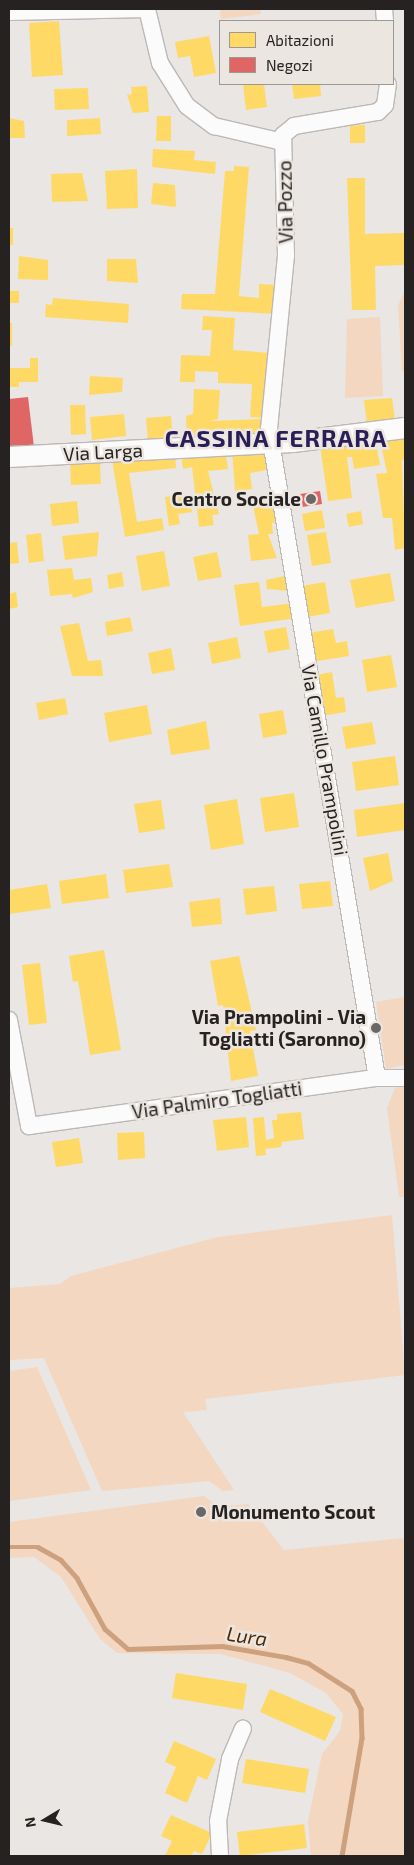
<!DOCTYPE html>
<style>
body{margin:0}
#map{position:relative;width:414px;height:1865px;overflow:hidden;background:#e9e6e4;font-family:"Exo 2",sans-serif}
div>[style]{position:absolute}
.green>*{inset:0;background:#f3d7c1}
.homes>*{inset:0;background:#ffd966}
.shops>*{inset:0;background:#e06666}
.stream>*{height:4.5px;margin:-2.25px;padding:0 2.25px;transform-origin:2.25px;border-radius:2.25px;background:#cda17d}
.roads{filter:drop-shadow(1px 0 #bbb8b6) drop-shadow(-1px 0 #bbb8b6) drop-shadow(0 1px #bbb8b6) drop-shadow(0 -1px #bbb8b6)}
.minor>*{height:16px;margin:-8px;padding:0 8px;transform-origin:8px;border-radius:8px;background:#fcfbfb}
.tertiary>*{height:20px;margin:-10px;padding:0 10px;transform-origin:10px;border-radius:10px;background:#fcfbfb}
.dots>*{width:14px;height:14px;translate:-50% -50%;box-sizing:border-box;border:2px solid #ece6e1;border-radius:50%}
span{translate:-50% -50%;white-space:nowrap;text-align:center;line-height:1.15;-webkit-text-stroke:5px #ece6e1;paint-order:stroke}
.street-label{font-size:19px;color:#252221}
.poi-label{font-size:19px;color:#252221;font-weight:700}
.right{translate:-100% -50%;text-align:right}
.left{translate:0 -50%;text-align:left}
.water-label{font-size:20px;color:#4f2700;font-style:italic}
.district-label{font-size:24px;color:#291e58;font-weight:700;letter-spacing:1px}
.frame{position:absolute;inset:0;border:10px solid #252221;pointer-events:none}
.legend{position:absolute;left:219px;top:20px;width:175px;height:65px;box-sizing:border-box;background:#ece6e1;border:1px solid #9c9894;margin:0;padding:6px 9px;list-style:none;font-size:15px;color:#252221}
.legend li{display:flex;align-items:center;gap:10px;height:25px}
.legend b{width:25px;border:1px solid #9c9894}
.north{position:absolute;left:20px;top:1795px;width:50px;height:50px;-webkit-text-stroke:4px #ece6e1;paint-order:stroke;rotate:261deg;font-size:14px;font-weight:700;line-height:20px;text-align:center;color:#252221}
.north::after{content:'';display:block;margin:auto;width:18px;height:22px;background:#252221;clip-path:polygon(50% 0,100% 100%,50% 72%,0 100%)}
</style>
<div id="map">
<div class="green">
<div style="clip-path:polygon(220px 9px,260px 9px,261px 14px,221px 19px)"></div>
<div style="clip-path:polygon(405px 290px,405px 371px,402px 371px,398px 306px)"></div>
<div style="clip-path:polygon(380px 317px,383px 396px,345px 398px,347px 319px)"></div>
<div style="clip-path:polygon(405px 997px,405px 1065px,386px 1069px,376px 1002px)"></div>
<div style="clip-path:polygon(405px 1086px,405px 1197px,399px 1197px,387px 1108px,395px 1088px)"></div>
<div style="clip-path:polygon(392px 1215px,405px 1375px,205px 1399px,207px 1410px,183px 1412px,234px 1490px,223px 1491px,209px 1481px,102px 1491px,44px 1358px,9px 1360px,9px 1288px,60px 1284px,71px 1276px,218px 1237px)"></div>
<div style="clip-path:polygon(37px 1367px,91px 1490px,9px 1501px,9px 1371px)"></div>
<div style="clip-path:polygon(204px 1496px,219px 1507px,248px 1504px,284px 1550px,405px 1538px,405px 1856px,311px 1856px,308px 1821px,322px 1754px,340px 1731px,343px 1714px,326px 1693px,290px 1673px,221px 1654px,117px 1653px,100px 1639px,61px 1577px,34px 1557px,9px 1558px,9px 1522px)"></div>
</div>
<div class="homes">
<div style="clip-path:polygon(59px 21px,63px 75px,32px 77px,29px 23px)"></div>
<div style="clip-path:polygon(209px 36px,216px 73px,194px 77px,190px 56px,178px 58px,175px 42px)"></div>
<div style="clip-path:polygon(243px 84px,264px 84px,267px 107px,246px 110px)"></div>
<div style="clip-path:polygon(292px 84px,320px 84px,321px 96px,294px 99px)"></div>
<div style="clip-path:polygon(147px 86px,149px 112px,133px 113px,127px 95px,132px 94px,131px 87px)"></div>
<div style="clip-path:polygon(88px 88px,89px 109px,55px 110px,54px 89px)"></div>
<div style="clip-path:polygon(157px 116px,171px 116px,171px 141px,156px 141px)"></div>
<div style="clip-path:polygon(9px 118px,24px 121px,25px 138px,9px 138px)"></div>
<div style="clip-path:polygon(100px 118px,101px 134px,67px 136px,67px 120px)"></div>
<div style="clip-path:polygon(365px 125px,365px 143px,350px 143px,350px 126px)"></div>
<div style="clip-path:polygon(153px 149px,195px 151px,194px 160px,216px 162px,215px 174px,152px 167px)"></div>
<div style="clip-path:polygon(234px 166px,249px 167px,239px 296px,259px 298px,259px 284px,280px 285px,278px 314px,181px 309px,182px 294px,215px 294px,225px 171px,234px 171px)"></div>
<div style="clip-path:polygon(137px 169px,138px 208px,107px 209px,105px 171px)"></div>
<div style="clip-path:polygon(82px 173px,88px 201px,52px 202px,51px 174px)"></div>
<div style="clip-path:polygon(347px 178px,365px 178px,365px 234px,405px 233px,405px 265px,375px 266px,376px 310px,352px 310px)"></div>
<div style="clip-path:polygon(153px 183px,175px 185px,176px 207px,151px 204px)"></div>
<div style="clip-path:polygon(9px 228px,13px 228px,13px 245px,9px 245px)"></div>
<div style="clip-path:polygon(19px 256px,48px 260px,48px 280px,18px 279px)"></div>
<div style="clip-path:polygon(107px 259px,136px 259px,138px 283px,107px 281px)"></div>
<div style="clip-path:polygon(9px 291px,19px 291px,19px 303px,9px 303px)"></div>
<div style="clip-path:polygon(53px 298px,129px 304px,128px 323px,45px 317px,46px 304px,52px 305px)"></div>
<div style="clip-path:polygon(203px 316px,235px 318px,233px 350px,270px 353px,267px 418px,250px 417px,252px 384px,218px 383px,218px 372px,195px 371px,195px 382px,180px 382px,181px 355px,210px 356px,212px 330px,202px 330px)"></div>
<div style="clip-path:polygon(9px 323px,12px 323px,12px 346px,9px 346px)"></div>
<div style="clip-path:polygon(30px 358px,38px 358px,38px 382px,19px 382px,19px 387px,9px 387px,9px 368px,30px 368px)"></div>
<div style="clip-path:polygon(90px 376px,123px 378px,122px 392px,89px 395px)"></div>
<div style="clip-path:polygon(194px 389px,220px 390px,218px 419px,210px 421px,264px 419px,264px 432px,258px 437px,187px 440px,186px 416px,193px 414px)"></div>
<div style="clip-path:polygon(392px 398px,395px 420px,367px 424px,364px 400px)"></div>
<div style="clip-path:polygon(70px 405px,85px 405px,86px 434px,71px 435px)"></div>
<div style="clip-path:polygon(124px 414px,126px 436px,92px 440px,90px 417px)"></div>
<div style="clip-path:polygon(171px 416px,173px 440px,148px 442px,146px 418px)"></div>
<div style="clip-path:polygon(405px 435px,405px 459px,402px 460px,405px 548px,395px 550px,392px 518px,383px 518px,376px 474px,387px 473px,380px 440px)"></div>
<div style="clip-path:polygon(375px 438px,380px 465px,354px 469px,352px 457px,347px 457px,352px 498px,328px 501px,320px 446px)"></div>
<div style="clip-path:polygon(263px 445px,267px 470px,250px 473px,252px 489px,235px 491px,232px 450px)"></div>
<div style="clip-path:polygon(225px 449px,228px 469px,208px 471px,219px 514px,212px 515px,214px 525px,199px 527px,192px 467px,183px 469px,181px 454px)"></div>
<div style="clip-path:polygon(175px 453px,176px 468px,129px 473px,137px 522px,162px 518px,164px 530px,125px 537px,112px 460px)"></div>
<div style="clip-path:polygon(100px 462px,101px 484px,71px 485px,70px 464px)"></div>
<div style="clip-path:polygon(189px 494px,192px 512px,178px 514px,180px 524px,169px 526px,165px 497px)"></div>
<div style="clip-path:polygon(275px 497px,279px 522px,272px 523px,273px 534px,268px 534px,277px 558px,251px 561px,248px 535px,259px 534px,252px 501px)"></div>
<div style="clip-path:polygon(77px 501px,79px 523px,52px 526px,50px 504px)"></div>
<div style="clip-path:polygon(322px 510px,325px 528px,305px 531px,302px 514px)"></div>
<div style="clip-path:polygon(361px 511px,363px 524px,349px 527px,346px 514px)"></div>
<div style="clip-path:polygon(99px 532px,97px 556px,65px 560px,62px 536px)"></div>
<div style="clip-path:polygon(326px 532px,331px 563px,312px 566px,307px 535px)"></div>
<div style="clip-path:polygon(41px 533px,44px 561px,29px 563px,26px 535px)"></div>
<div style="clip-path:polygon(17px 542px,19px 563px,9px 564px,9px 543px)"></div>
<div style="clip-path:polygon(164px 551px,170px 586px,142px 591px,136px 556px)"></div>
<div style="clip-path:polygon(217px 552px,222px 577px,198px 581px,193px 557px)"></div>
<div style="clip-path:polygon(72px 568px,74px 580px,91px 578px,93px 592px,73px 598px,72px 594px,50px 596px,47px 570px)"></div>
<div style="clip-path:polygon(122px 572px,124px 586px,109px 589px,107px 575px)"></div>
<div style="clip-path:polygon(390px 573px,395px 601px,356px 608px,350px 580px)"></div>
<div style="clip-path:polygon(289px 575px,291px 591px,267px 589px,266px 580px)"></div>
<div style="clip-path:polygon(259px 582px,262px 607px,294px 603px,297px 618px,240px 626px,234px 585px)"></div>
<div style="clip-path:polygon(325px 582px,330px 613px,307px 617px,302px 586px)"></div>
<div style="clip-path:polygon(16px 592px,18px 607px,9px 609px,9px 594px)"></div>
<div style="clip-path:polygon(130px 617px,133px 631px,107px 636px,105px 622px)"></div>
<div style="clip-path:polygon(79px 623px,88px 661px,101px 660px,103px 676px,72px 676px,60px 626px)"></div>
<div style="clip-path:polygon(286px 627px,290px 649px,268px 653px,264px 631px)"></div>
<div style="clip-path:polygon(333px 629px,336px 643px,347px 641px,349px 656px,312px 662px,308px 633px)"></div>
<div style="clip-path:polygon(237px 637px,241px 658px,212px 664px,208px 643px)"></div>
<div style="clip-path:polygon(171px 648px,175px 670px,152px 674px,148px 653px)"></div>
<div style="clip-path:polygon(391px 655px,397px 687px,367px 692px,362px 660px)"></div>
<div style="clip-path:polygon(332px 672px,336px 698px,344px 697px,346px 712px,321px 716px,315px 675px)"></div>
<div style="clip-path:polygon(65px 698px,68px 714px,39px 720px,36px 703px)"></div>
<div style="clip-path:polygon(147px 705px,152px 734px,109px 742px,104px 713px)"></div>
<div style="clip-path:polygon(283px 710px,287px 734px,263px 738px,259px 714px)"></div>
<div style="clip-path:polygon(206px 721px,210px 749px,171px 755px,167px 730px)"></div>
<div style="clip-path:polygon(372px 722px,376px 744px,346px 749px,342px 727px)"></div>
<div style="clip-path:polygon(395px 756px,399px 785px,356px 791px,352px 762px)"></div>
<div style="clip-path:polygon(294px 793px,299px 827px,265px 832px,260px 798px)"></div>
<div style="clip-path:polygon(237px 799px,244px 844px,211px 850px,204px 805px)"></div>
<div style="clip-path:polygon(161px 800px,165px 829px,139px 833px,134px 804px)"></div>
<div style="clip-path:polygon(405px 803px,405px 830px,357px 837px,354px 810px)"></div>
<div style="clip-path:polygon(388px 853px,393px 881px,370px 891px,363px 858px)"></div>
<div style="clip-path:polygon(169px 864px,173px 887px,126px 893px,123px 870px)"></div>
<div style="clip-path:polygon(106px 874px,109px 898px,62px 904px,59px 881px)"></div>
<div style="clip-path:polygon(330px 881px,333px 906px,302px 909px,299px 884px)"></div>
<div style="clip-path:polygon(47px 884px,51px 908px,9px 914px,9px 890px)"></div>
<div style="clip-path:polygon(274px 886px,277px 911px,246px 915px,243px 889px)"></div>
<div style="clip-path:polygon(220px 898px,222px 924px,192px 927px,189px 902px)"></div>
<div style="clip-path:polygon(104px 950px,121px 1050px,90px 1055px,78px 981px,73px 982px,69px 956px)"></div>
<div style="clip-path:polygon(239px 956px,256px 1030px,250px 1031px,258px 1076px,231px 1081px,223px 1005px,218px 1006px,210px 961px)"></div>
<div style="clip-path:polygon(40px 963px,47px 1023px,29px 1025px,22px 965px)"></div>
<div style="clip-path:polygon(301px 1112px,304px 1139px,282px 1142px,281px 1147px,265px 1149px,266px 1155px,256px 1156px,253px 1118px,264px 1117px,266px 1140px,274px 1138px,272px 1120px,277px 1120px,277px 1114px)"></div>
<div style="clip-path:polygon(246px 1117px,249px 1147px,217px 1151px,213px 1120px)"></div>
<div style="clip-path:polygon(144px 1132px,145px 1158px,118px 1160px,117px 1133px)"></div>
<div style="clip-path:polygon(79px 1138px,83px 1163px,56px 1167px,52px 1142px)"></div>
<div style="clip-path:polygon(176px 1673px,247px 1684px,243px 1710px,172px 1698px)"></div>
<div style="clip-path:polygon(270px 1689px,336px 1717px,325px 1741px,260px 1712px)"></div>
<div style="clip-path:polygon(174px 1741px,216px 1759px,207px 1780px,198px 1776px,187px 1803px,165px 1793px,176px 1767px,165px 1762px)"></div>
<div style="clip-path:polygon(246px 1759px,309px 1769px,305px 1793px,242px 1783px)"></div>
<div style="clip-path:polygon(171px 1815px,212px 1833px,202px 1854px,194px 1851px,191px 1856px,165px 1856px,172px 1841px,161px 1836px)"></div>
<div style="clip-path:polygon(304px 1824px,307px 1848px,240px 1856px,237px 1832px)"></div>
</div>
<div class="shops">
<div style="clip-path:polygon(28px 397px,34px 447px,9px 450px,9px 399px)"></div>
<div style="clip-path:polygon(320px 491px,322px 504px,302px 507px,300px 494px)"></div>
</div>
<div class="stream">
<div style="left:9px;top:1547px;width:29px"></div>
<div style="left:38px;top:1547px;width:26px;rotate:29deg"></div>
<div style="left:61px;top:1560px;width:24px;rotate:48deg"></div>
<div style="left:77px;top:1578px;width:58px;rotate:61.2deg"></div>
<div style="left:105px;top:1629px;width:30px;rotate:41deg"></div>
<div style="left:128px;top:1649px;width:94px;rotate:-1.8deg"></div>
<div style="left:222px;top:1646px;width:65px;rotate:9.8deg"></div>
<div style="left:286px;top:1657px;width:23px;rotate:15deg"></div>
<div style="left:308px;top:1663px;width:52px;rotate:32.5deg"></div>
<div style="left:352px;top:1691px;width:20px;rotate:63deg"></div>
<div style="left:361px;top:1709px;width:29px;rotate:88deg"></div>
<div style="left:362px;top:1738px;width:120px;rotate:99.6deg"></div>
</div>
<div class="roads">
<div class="minor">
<div style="left:147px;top:9px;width:56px;rotate:76.5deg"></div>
<div style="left:160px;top:63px;width:51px;rotate:57.9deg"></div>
<div style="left:187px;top:106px;width:34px;rotate:37deg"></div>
<div style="left:214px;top:126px;width:71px;rotate:13.1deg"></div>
<div style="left:384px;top:9px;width:12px;rotate:85deg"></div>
<div style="left:9px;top:12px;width:138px;rotate:-1.2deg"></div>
<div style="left:9px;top:1020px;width:108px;rotate:79.3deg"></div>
<div style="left:29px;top:1126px;width:351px;rotate:-7.9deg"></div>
<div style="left:377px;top:1078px;width:28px"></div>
<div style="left:377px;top:1078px;width:658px;rotate:-99.45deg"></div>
<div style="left:269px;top:429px;width:175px;rotate:-84.4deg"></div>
<div style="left:286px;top:255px;width:120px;rotate:-91.4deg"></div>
<div style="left:283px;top:135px;width:14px;rotate:-39deg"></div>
<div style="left:294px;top:126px;width:85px;rotate:-9.5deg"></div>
<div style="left:378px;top:112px;width:10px;rotate:-45deg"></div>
<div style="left:385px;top:105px;width:21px;rotate:-82deg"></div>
<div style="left:220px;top:1856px;width:35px;rotate:-93deg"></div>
<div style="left:218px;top:1821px;width:63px;rotate:-79deg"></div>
<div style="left:230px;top:1759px;width:33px;rotate:-67deg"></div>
</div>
<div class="tertiary">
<div style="left:9px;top:457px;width:284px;rotate:-3deg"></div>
<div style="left:293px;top:442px;width:113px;rotate:-7.1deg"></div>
</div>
</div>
<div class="dots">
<div style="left:311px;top:499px;background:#6a6765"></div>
<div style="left:376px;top:1028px;background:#6a6765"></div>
<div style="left:201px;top:1512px;background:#6a6765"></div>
</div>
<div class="street-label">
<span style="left:285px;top:202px;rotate:-91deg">Via Pozzo</span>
<span style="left:103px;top:452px;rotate:-3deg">Via Larga</span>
<span style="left:325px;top:760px;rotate:80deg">Via Camillo Prampolini</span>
<span style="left:217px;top:1100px;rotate:-8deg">Via Palmiro Togliatti</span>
</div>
<div class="poi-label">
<span class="right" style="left:301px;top:499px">Centro Sociale</span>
<span class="right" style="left:366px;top:1028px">Via Prampolini - Via<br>Togliatti (Saronno)</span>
<span class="left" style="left:211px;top:1512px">Monumento Scout</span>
</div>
<div class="water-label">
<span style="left:247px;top:1636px;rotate:8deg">Lura</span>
</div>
<div class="district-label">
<span style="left:276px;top:438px">CASSINA FERRARA</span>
</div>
<div class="frame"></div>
<ul class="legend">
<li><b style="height:14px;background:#ffd966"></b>Abitazioni</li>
<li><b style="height:14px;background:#e06666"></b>Negozi</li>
</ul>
<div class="north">N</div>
</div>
